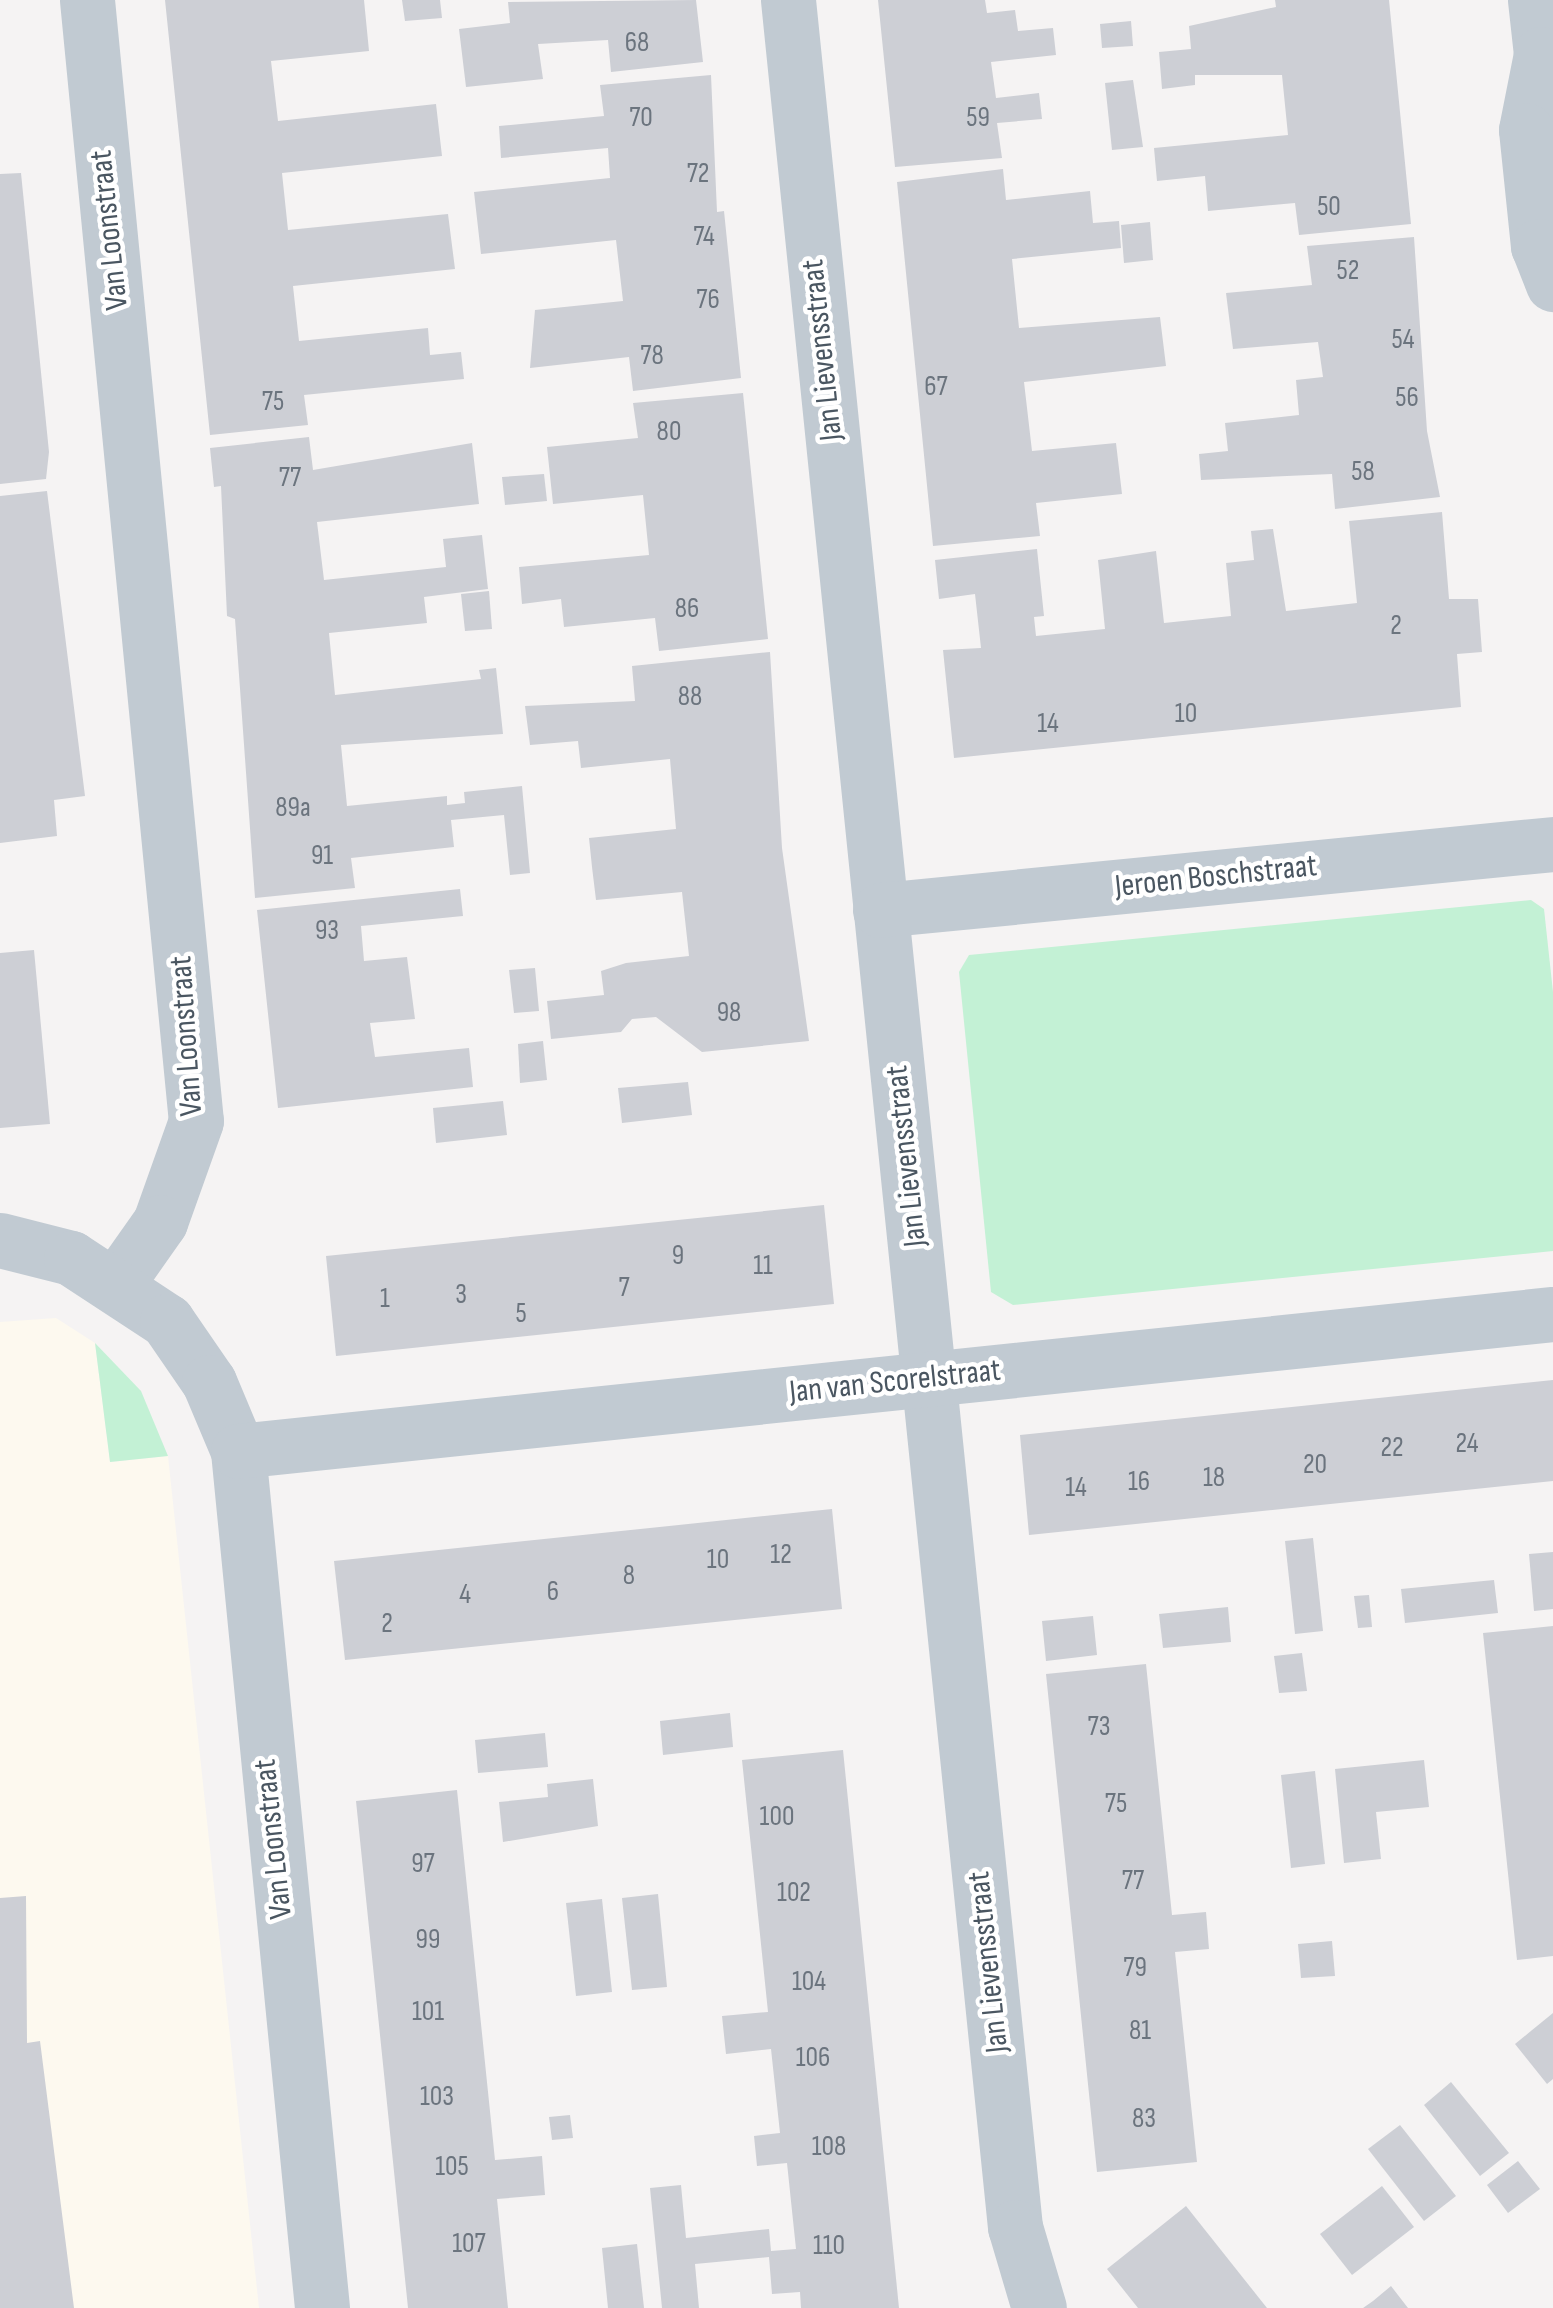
<!DOCTYPE html>
<style>
body{margin:0}
#map{position:relative;width:1553px;height:2308px;overflow:hidden;background:#f5f3f3;font-family:"Sofia Sans Condensed",sans-serif}
div>[style]{position:absolute}
.commercial>*{inset:0;background:#fdf9ef}
.green>*{inset:0;background:#c3f1d5}
.building>*{inset:0;background:#cdcfd5}
.minor>*{height:55px;margin:-27.5px;padding:0 27.5px;transform-origin:27.5px;border-radius:27.5px;background:#c1cad2}
span{translate:-50% -50%;white-space:nowrap;text-align:center;line-height:1.15;-webkit-text-stroke:9px #fff;paint-order:stroke}
.number-label{font-size:28px;color:#6b747e}
.number-label span{-webkit-text-stroke-width:0}
.street-label{font-size:32px;color:#4a5661}
</style>
<div id="map">
<div class="commercial">
<div style="clip-path:polygon(56px 1318px,95px 1343px,110px 1462px,168px 1456px,259px 2308px,0 2308px,0 1322px)"></div>
</div>
<div class="green">
<div style="clip-path:polygon(1531px 900px,1544px 909px,1553px 992px,1553px 1251px,1013px 1305px,991px 1292px,959px 972px,969px 955px)"></div>
<div style="clip-path:polygon(95px 1343px,141px 1391px,168px 1456px,110px 1462px)"></div>
</div>
<div class="building">
<div style="clip-path:polygon(165px 0,364px 0,369px 51px,271px 61px,278px 121px,436px 104px,442px 156px,282px 173px,288px 230px,448px 214px,455px 269px,293px 286px,299px 341px,428px 328px,430px 355px,461px 352px,464px 379px,304px 395px,308px 425px,210px 435px)"></div>
<div style="clip-path:polygon(402px 0,440px 0,442px 18px,405px 21px)"></div>
<div style="clip-path:polygon(696px 0,703px 62px,611px 72px,608px 40px,538px 44px,543px 79px,466px 87px,459px 29px,510px 23px,508px 2px)"></div>
<div style="clip-path:polygon(878px 0,985px 0,987px 13px,1015px 10px,1018px 31px,1053px 28px,1056px 55px,991px 62px,996px 98px,1039px 93px,1042px 119px,997px 123px,1002px 158px,895px 167px)"></div>
<div style="clip-path:polygon(1275px 0,1389px 0,1411px 224px,1299px 235px,1295px 203px,1208px 211px,1205px 176px,1157px 181px,1154px 148px,1288px 135px,1282px 75px,1195px 75px,1195px 85px,1162px 89px,1159px 52px,1191px 49px,1189px 26px,1276px 7px)"></div>
<div style="clip-path:polygon(1131px 21px,1133px 46px,1102px 48px,1100px 24px)"></div>
<div style="clip-path:polygon(711px 75px,717px 212px,724px 211px,741px 378px,633px 391px,629px 357px,530px 368px,535px 310px,623px 301px,616px 240px,481px 254px,474px 192px,610px 178px,608px 148px,501px 158px,499px 126px,604px 116px,600px 85px)"></div>
<div style="clip-path:polygon(1133px 80px,1143px 147px,1112px 150px,1105px 83px)"></div>
<div style="clip-path:polygon(1003px 169px,1006px 200px,1090px 191px,1093px 223px,1119px 221px,1121px 248px,1012px 259px,1019px 328px,1160px 317px,1166px 366px,1024px 382px,1032px 451px,1116px 443px,1122px 494px,1036px 503px,1040px 536px,933px 546px,897px 182px)"></div>
<div style="clip-path:polygon(21px 173px,49px 452px,46px 479px,0 484px,0 174px)"></div>
<div style="clip-path:polygon(1150px 222px,1153px 260px,1124px 263px,1121px 225px)"></div>
<div style="clip-path:polygon(1414px 237px,1427px 431px,1440px 497px,1335px 509px,1332px 474px,1201px 480px,1199px 454px,1228px 451px,1225px 423px,1299px 415px,1296px 380px,1323px 377px,1318px 342px,1233px 349px,1226px 293px,1312px 285px,1307px 246px)"></div>
<div style="clip-path:polygon(743px 393px,768px 639px,659px 651px,655px 618px,564px 627px,561px 599px,522px 604px,519px 567px,649px 555px,643px 495px,553px 504px,547px 447px,638px 438px,633px 403px)"></div>
<div style="clip-path:polygon(309px 437px,313px 470px,472px 443px,479px 504px,317px 522px,324px 580px,446px 567px,443px 539px,482px 535px,488px 589px,424px 597px,427px 623px,329px 633px,335px 695px,481px 679px,479px 670px,496px 668px,503px 734px,341px 745px,347px 806px,447px 796px,447px 805px,465px 803px,464px 792px,522px 786px,530px 873px,510px 875px,504px 815px,451px 820px,454px 847px,351px 858px,355px 888px,255px 898px,235px 619px,227px 616px,221px 486px,214px 487px,210px 448px)"></div>
<div style="clip-path:polygon(544px 474px,547px 501px,505px 505px,502px 477px)"></div>
<div style="clip-path:polygon(47px 491px,85px 796px,54px 800px,57px 836px,0 843px,0 496px)"></div>
<div style="clip-path:polygon(1442px 512px,1449px 599px,1478px 599px,1482px 652px,1457px 654px,1461px 707px,954px 758px,943px 650px,981px 648px,975px 594px,939px 599px,935px 560px,1037px 549px,1044px 616px,1034px 617px,1036px 636px,1105px 629px,1098px 560px,1156px 551px,1164px 623px,1231px 616px,1226px 563px,1254px 560px,1251px 531px,1273px 529px,1286px 611px,1357px 603px,1349px 521px)"></div>
<div style="clip-path:polygon(489px 591px,492px 629px,465px 631px,461px 594px)"></div>
<div style="clip-path:polygon(770px 652px,782px 848px,809px 1041px,702px 1052px,656px 1017px,632px 1019px,621px 1032px,551px 1039px,547px 1001px,604px 995px,601px 971px,626px 963px,689px 956px,682px 892px,596px 900px,592px 867px,589px 838px,676px 829px,670px 759px,581px 768px,578px 741px,530px 745px,525px 706px,635px 701px,632px 666px)"></div>
<div style="clip-path:polygon(460px 889px,463px 916px,361px 926px,364px 961px,407px 957px,415px 1019px,370px 1023px,375px 1057px,469px 1048px,473px 1087px,278px 1108px,257px 910px)"></div>
<div style="clip-path:polygon(34px 950px,50px 1124px,0 1128px,0 953px)"></div>
<div style="clip-path:polygon(535px 968px,539px 1011px,514px 1013px,509px 970px)"></div>
<div style="clip-path:polygon(543px 1041px,547px 1080px,520px 1083px,518px 1044px)"></div>
<div style="clip-path:polygon(688px 1082px,692px 1115px,622px 1123px,618px 1088px)"></div>
<div style="clip-path:polygon(503px 1101px,507px 1135px,436px 1143px,433px 1108px)"></div>
<div style="clip-path:polygon(824px 1205px,834px 1304px,336px 1356px,326px 1256px)"></div>
<div style="clip-path:polygon(1553px 1380px,1553px 1481px,1029px 1535px,1020px 1435px)"></div>
<div style="clip-path:polygon(832px 1509px,842px 1609px,345px 1660px,334px 1561px)"></div>
<div style="clip-path:polygon(1313px 1538px,1323px 1631px,1295px 1634px,1285px 1541px)"></div>
<div style="clip-path:polygon(1553px 1552px,1553px 1609px,1534px 1611px,1529px 1554px)"></div>
<div style="clip-path:polygon(1494px 1580px,1498px 1613px,1405px 1623px,1401px 1589px)"></div>
<div style="clip-path:polygon(1369px 1595px,1372px 1627px,1358px 1628px,1354px 1596px)"></div>
<div style="clip-path:polygon(1228px 1607px,1231px 1642px,1163px 1648px,1159px 1614px)"></div>
<div style="clip-path:polygon(1093px 1616px,1097px 1655px,1046px 1661px,1042px 1621px)"></div>
<div style="clip-path:polygon(1553px 1626px,1553px 1956px,1517px 1960px,1483px 1633px)"></div>
<div style="clip-path:polygon(1302px 1653px,1307px 1691px,1279px 1693px,1274px 1656px)"></div>
<div style="clip-path:polygon(1146px 1664px,1172px 1915px,1206px 1912px,1209px 1949px,1175px 1952px,1197px 2162px,1097px 2172px,1046px 1674px)"></div>
<div style="clip-path:polygon(730px 1713px,733px 1747px,663px 1755px,660px 1721px)"></div>
<div style="clip-path:polygon(545px 1733px,548px 1767px,478px 1773px,475px 1740px)"></div>
<div style="clip-path:polygon(843px 1750px,899px 2308px,801px 2308px,800px 2292px,772px 2294px,769px 2257px,695px 2264px,699px 2308px,662px 2308px,650px 2188px,681px 2185px,686px 2238px,769px 2229px,771px 2251px,796px 2249px,787px 2163px,757px 2166px,754px 2136px,780px 2133px,771px 2049px,726px 2054px,722px 2016px,768px 2012px,742px 1760px)"></div>
<div style="clip-path:polygon(1424px 1760px,1429px 1807px,1376px 1812px,1381px 1859px,1344px 1863px,1335px 1769px)"></div>
<div style="clip-path:polygon(1315px 1771px,1325px 1864px,1291px 1868px,1281px 1775px)"></div>
<div style="clip-path:polygon(593px 1779px,598px 1826px,503px 1842px,499px 1802px,548px 1797px,547px 1784px)"></div>
<div style="clip-path:polygon(457px 1790px,495px 2160px,542px 2156px,545px 2195px,497px 2199px,508px 2308px,408px 2308px,356px 1801px)"></div>
<div style="clip-path:polygon(658px 1894px,667px 1987px,632px 1990px,622px 1898px)"></div>
<div style="clip-path:polygon(26px 1896px,27px 2043px,40px 2041px,74px 2308px,0 2308px,0 1898px)"></div>
<div style="clip-path:polygon(602px 1899px,612px 1992px,576px 1996px,566px 1903px)"></div>
<div style="clip-path:polygon(1332px 1941px,1335px 1976px,1301px 1978px,1298px 1944px)"></div>
<div style="clip-path:polygon(1553px 2013px,1553px 2079px,1547px 2084px,1515px 2044px)"></div>
<div style="clip-path:polygon(1451px 2082px,1509px 2153px,1480px 2176px,1424px 2105px)"></div>
<div style="clip-path:polygon(570px 2115px,573px 2138px,552px 2140px,549px 2117px)"></div>
<div style="clip-path:polygon(1400px 2125px,1456px 2196px,1424px 2221px,1368px 2149px)"></div>
<div style="clip-path:polygon(1518px 2161px,1540px 2189px,1508px 2213px,1487px 2185px)"></div>
<div style="clip-path:polygon(1382px 2186px,1414px 2227px,1352px 2275px,1320px 2234px)"></div>
<div style="clip-path:polygon(1186px 2206px,1267px 2308px,1138px 2308px,1107px 2269px)"></div>
<div style="clip-path:polygon(637px 2244px,644px 2308px,608px 2308px,602px 2248px)"></div>
<div style="clip-path:polygon(1391px 2286px,1408px 2308px,1363px 2308px,1373px 2301px)"></div>
</div>
<div class="minor">
<div style="left:87px;top:0;width:1126px;rotate:84.45deg"></div>
<div style="left:196px;top:1121px;width:107px;rotate:109.6deg"></div>
<div style="left:160px;top:1222px;width:75px;rotate:125.2deg"></div>
<div style="left:788px;top:0;width:2239px;rotate:84.18deg"></div>
<div style="left:1015px;top:2227px;width:84px;rotate:73.5deg"></div>
<div style="left:1535px;top:0;width:54px;rotate:83.7deg"></div>
<div style="left:1541px;top:54px;width:77px;rotate:101.2deg"></div>
<div style="left:1526px;top:130px;width:117px;rotate:84.1deg"></div>
<div style="left:1538px;top:246px;width:41px;rotate:68.5deg"></div>
<div style="left:880px;top:910px;width:676px;rotate:-5.6deg"></div>
<div style="left:0;top:1240px;width:73px;rotate:14.2deg"></div>
<div style="left:71px;top:1258px;width:115px;rotate:33.3deg"></div>
<div style="left:167px;top:1321px;width:74px;rotate:55.5deg"></div>
<div style="left:209px;top:1382px;width:75px;rotate:67.2deg"></div>
<div style="left:238px;top:1451px;width:861px;rotate:84.4deg"></div>
<div style="left:238px;top:1451px;width:1322px;rotate:-5.95deg"></div>
</div>
<div class="number-label">
<span style="left:637px;top:43px">68</span>
<span style="left:641px;top:118px">70</span>
<span style="left:978px;top:118px">59</span>
<span style="left:698px;top:174px">72</span>
<span style="left:1329px;top:207px">50</span>
<span style="left:704px;top:237px">74</span>
<span style="left:1348px;top:271px">52</span>
<span style="left:708px;top:300px">76</span>
<span style="left:1403px;top:340px">54</span>
<span style="left:652px;top:356px">78</span>
<span style="left:936px;top:387px">67</span>
<span style="left:1407px;top:398px">56</span>
<span style="left:273px;top:402px">75</span>
<span style="left:669px;top:432px">80</span>
<span style="left:1363px;top:472px">58</span>
<span style="left:290px;top:478px">77</span>
<span style="left:687px;top:609px">86</span>
<span style="left:1396px;top:626px">2</span>
<span style="left:690px;top:697px">88</span>
<span style="left:1186px;top:714px">10</span>
<span style="left:1048px;top:724px">14</span>
<span style="left:293px;top:808px">89a</span>
<span style="left:322px;top:856px">91</span>
<span style="left:327px;top:931px">93</span>
<span style="left:729px;top:1013px">98</span>
<span style="left:678px;top:1256px">9</span>
<span style="left:763px;top:1266px">11</span>
<span style="left:624px;top:1288px">7</span>
<span style="left:461px;top:1295px">3</span>
<span style="left:385px;top:1299px">1</span>
<span style="left:521px;top:1314px">5</span>
<span style="left:1467px;top:1444px">24</span>
<span style="left:1392px;top:1448px">22</span>
<span style="left:1315px;top:1465px">20</span>
<span style="left:1214px;top:1478px">18</span>
<span style="left:1139px;top:1482px">16</span>
<span style="left:1076px;top:1488px">14</span>
<span style="left:781px;top:1555px">12</span>
<span style="left:718px;top:1560px">10</span>
<span style="left:629px;top:1576px">8</span>
<span style="left:553px;top:1592px">6</span>
<span style="left:465px;top:1595px">4</span>
<span style="left:387px;top:1624px">2</span>
<span style="left:1099px;top:1727px">73</span>
<span style="left:1116px;top:1804px">75</span>
<span style="left:777px;top:1817px">100</span>
<span style="left:423px;top:1864px">97</span>
<span style="left:1133px;top:1881px">77</span>
<span style="left:794px;top:1893px">102</span>
<span style="left:428px;top:1940px">99</span>
<span style="left:1135px;top:1968px">79</span>
<span style="left:809px;top:1982px">104</span>
<span style="left:428px;top:2012px">101</span>
<span style="left:1140px;top:2031px">81</span>
<span style="left:813px;top:2058px">106</span>
<span style="left:437px;top:2097px">103</span>
<span style="left:1144px;top:2119px">83</span>
<span style="left:829px;top:2147px">108</span>
<span style="left:452px;top:2167px">105</span>
<span style="left:469px;top:2244px">107</span>
<span style="left:829px;top:2246px">110</span>
</div>
<div class="street-label">
<span style="left:110px;top:230px;rotate:-96deg">Van Loonstraat</span>
<span style="left:823px;top:350px;rotate:-96deg">Jan Lievensstraat</span>
<span style="left:1216px;top:877px;rotate:-6deg">Jeroen Boschstraat</span>
<span style="left:187px;top:1036px;rotate:-94deg">Van Loonstraat</span>
<span style="left:907px;top:1156px;rotate:-96deg">Jan Lievensstraat</span>
<span style="left:895px;top:1382px;rotate:-6deg">Jan van Scorelstraat</span>
<span style="left:274px;top:1839px;rotate:-96deg">Van Loonstraat</span>
<span style="left:989px;top:1962px;rotate:-96deg">Jan Lievensstraat</span>
</div>
</div>
